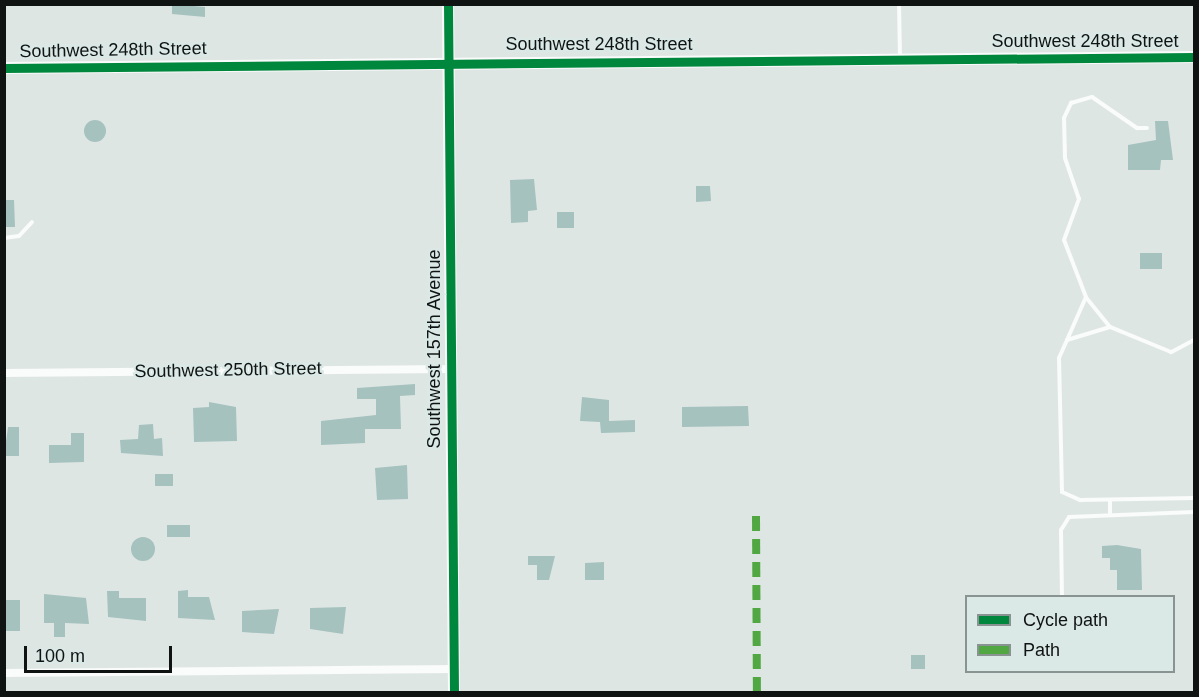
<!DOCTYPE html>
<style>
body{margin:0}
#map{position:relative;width:1199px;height:697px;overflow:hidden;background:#dee6e4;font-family:Helvetica,sans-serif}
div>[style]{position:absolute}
.building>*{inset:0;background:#a5c2be}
.round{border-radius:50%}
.lane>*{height:4px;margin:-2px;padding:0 2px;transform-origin:2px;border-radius:2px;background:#fafbfb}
.street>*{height:8px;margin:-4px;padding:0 4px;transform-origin:4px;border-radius:4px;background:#fafbfb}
.secondary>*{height:12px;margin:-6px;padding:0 6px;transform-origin:6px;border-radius:6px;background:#fafbfb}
.quiet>*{height:8px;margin-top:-4px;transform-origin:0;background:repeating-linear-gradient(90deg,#51a842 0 15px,transparent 0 23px)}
.cycleway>*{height:9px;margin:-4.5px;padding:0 4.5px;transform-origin:4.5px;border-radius:4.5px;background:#00873e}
span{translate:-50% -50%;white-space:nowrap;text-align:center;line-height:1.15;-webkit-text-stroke:4.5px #dbe9e6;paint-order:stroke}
.street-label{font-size:18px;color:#0f1413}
.frame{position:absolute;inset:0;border:6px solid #0f1413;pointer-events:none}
.legend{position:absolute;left:965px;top:595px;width:210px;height:78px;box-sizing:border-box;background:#dbe9e6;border:2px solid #899492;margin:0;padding:8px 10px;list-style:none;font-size:18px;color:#0f1413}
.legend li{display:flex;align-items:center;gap:12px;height:30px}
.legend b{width:30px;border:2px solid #899492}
.scale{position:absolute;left:24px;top:646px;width:148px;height:27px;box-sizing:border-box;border:3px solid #0f1413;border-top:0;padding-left:8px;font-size:18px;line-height:21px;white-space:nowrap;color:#0f1413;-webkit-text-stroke:4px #dbe9e6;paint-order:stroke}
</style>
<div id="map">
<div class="building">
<div style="clip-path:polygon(172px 4px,205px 7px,205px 17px,172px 14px)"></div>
<div class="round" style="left:84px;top:120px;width:22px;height:22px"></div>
<div style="clip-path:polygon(1155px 121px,1168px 121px,1173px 160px,1161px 160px,1160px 170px,1128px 170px,1128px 145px,1156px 140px)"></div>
<div style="clip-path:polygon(534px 179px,537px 210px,528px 211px,528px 222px,511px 223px,510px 180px)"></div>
<div style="clip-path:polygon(696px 186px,710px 186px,711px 201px,696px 202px)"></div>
<div style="clip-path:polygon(4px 200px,14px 200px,15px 227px,4px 227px)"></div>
<div style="clip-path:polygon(557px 212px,574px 212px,574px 228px,557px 228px)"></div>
<div style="clip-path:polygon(1140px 253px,1162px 253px,1162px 269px,1140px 269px)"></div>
<div style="clip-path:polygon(415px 384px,415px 395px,400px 396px,401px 429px,365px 429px,365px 443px,321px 445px,321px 421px,376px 415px,376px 399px,357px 399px,357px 388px)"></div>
<div style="clip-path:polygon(582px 397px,609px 400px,609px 421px,635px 420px,635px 432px,601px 433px,600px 422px,580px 421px)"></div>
<div style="clip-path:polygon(209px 402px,236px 407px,237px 441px,194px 442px,193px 408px,209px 407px)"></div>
<div style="clip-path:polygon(748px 406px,749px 426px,682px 427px,682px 407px)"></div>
<div style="clip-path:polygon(153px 424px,154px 439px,162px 438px,163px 456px,121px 453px,120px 440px,138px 439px,139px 425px)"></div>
<div style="clip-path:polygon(8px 427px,19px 427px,19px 456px,4px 456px)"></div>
<div style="clip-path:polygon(71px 433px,84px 433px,84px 462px,49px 463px,49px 445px,71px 445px)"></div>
<div style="clip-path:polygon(407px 465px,408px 499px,377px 500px,375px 468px)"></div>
<div style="clip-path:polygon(155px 474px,173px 474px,173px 486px,155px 486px)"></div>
<div style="clip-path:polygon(167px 525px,190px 525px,190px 537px,167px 537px)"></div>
<div class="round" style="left:131px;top:537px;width:24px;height:24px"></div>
<div style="clip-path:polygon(1117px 545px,1141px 549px,1142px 590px,1117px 590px,1117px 570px,1110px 570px,1110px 558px,1102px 558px,1102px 546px)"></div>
<div style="clip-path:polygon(528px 556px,555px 556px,549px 580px,537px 580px,537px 565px,528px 565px)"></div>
<div style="clip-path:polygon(604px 562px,604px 580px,585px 580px,585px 563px)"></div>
<div style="clip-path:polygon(188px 590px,188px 597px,209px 597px,215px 620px,178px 618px,178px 591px)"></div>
<div style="clip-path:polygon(107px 591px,119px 591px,119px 598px,146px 598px,146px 621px,108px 617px)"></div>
<div style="clip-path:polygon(44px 594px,86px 598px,89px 624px,65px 623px,65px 637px,54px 637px,54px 623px,44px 623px)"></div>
<div style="clip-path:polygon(6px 600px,20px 600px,20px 631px,6px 631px)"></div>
<div style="clip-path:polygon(346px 607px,343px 634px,310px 629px,310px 608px)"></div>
<div style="clip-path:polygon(279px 609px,274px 634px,242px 632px,242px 611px)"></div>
<div style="clip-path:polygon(911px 655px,925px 655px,925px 669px,911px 669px)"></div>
</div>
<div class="lane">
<div style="left:899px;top:4px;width:54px;rotate:88.9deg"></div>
<div style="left:4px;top:238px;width:15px;rotate:-8deg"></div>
<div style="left:19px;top:236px;width:19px;rotate:-47deg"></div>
<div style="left:1110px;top:327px;width:38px;rotate:-129deg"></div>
<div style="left:1086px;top:297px;width:61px;rotate:-111.1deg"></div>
<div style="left:1064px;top:240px;width:44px;rotate:-69.9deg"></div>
<div style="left:1079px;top:199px;width:43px;rotate:-108.9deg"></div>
<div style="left:1065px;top:158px;width:40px;rotate:-91.4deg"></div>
<div style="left:1064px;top:118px;width:17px;rotate:-65deg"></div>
<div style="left:1071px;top:103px;width:22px;rotate:-16deg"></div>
<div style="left:1092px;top:97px;width:55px;rotate:34.6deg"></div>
<div style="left:1137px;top:128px;width:10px"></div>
<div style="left:1067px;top:340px;width:47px;rotate:-66.2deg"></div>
<div style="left:1194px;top:340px;width:26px;rotate:152deg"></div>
<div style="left:1171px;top:352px;width:66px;rotate:-157.7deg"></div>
<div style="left:1110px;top:327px;width:45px;rotate:163.2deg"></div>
<div style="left:1067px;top:340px;width:20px;rotate:114deg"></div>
<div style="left:1059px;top:358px;width:134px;rotate:88.7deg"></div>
<div style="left:1062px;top:492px;width:20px;rotate:24deg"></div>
<div style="left:1080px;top:500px;width:114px;rotate:-1deg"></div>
<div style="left:1110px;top:500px;width:13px;rotate:90deg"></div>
<div style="left:1062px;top:596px;width:66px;rotate:-90.9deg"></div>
<div style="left:1061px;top:530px;width:15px;rotate:-58deg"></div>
<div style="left:1069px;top:517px;width:125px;rotate:-2.3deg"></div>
</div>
<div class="street">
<div style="left:4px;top:373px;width:447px;rotate:-0.5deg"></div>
<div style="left:4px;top:673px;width:450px;rotate:-0.5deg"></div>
</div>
<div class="secondary">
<div style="left:448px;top:4px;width:688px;rotate:89.5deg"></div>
<div style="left:4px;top:68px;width:1190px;rotate:-0.53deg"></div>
</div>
<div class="quiet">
<div style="left:756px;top:516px;width:176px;rotate:89.7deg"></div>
</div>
<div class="cycleway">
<div style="left:448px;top:4px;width:688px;rotate:89.5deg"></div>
<div style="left:4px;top:68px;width:1190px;rotate:-0.53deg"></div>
</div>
<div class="street-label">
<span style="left:1085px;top:41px">Southwest 248th Street</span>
<span style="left:599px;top:44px">Southwest 248th Street</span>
<span style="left:113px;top:50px;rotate:-1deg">Southwest 248th Street</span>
<span style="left:434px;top:349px;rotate:-90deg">Southwest 157th Avenue</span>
<span style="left:228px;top:370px;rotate:-1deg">Southwest 250th Street</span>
</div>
<div class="frame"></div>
<ul class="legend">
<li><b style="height:8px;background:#00873e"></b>Cycle path</li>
<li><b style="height:8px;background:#51a842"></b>Path</li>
</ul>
<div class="scale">100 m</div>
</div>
